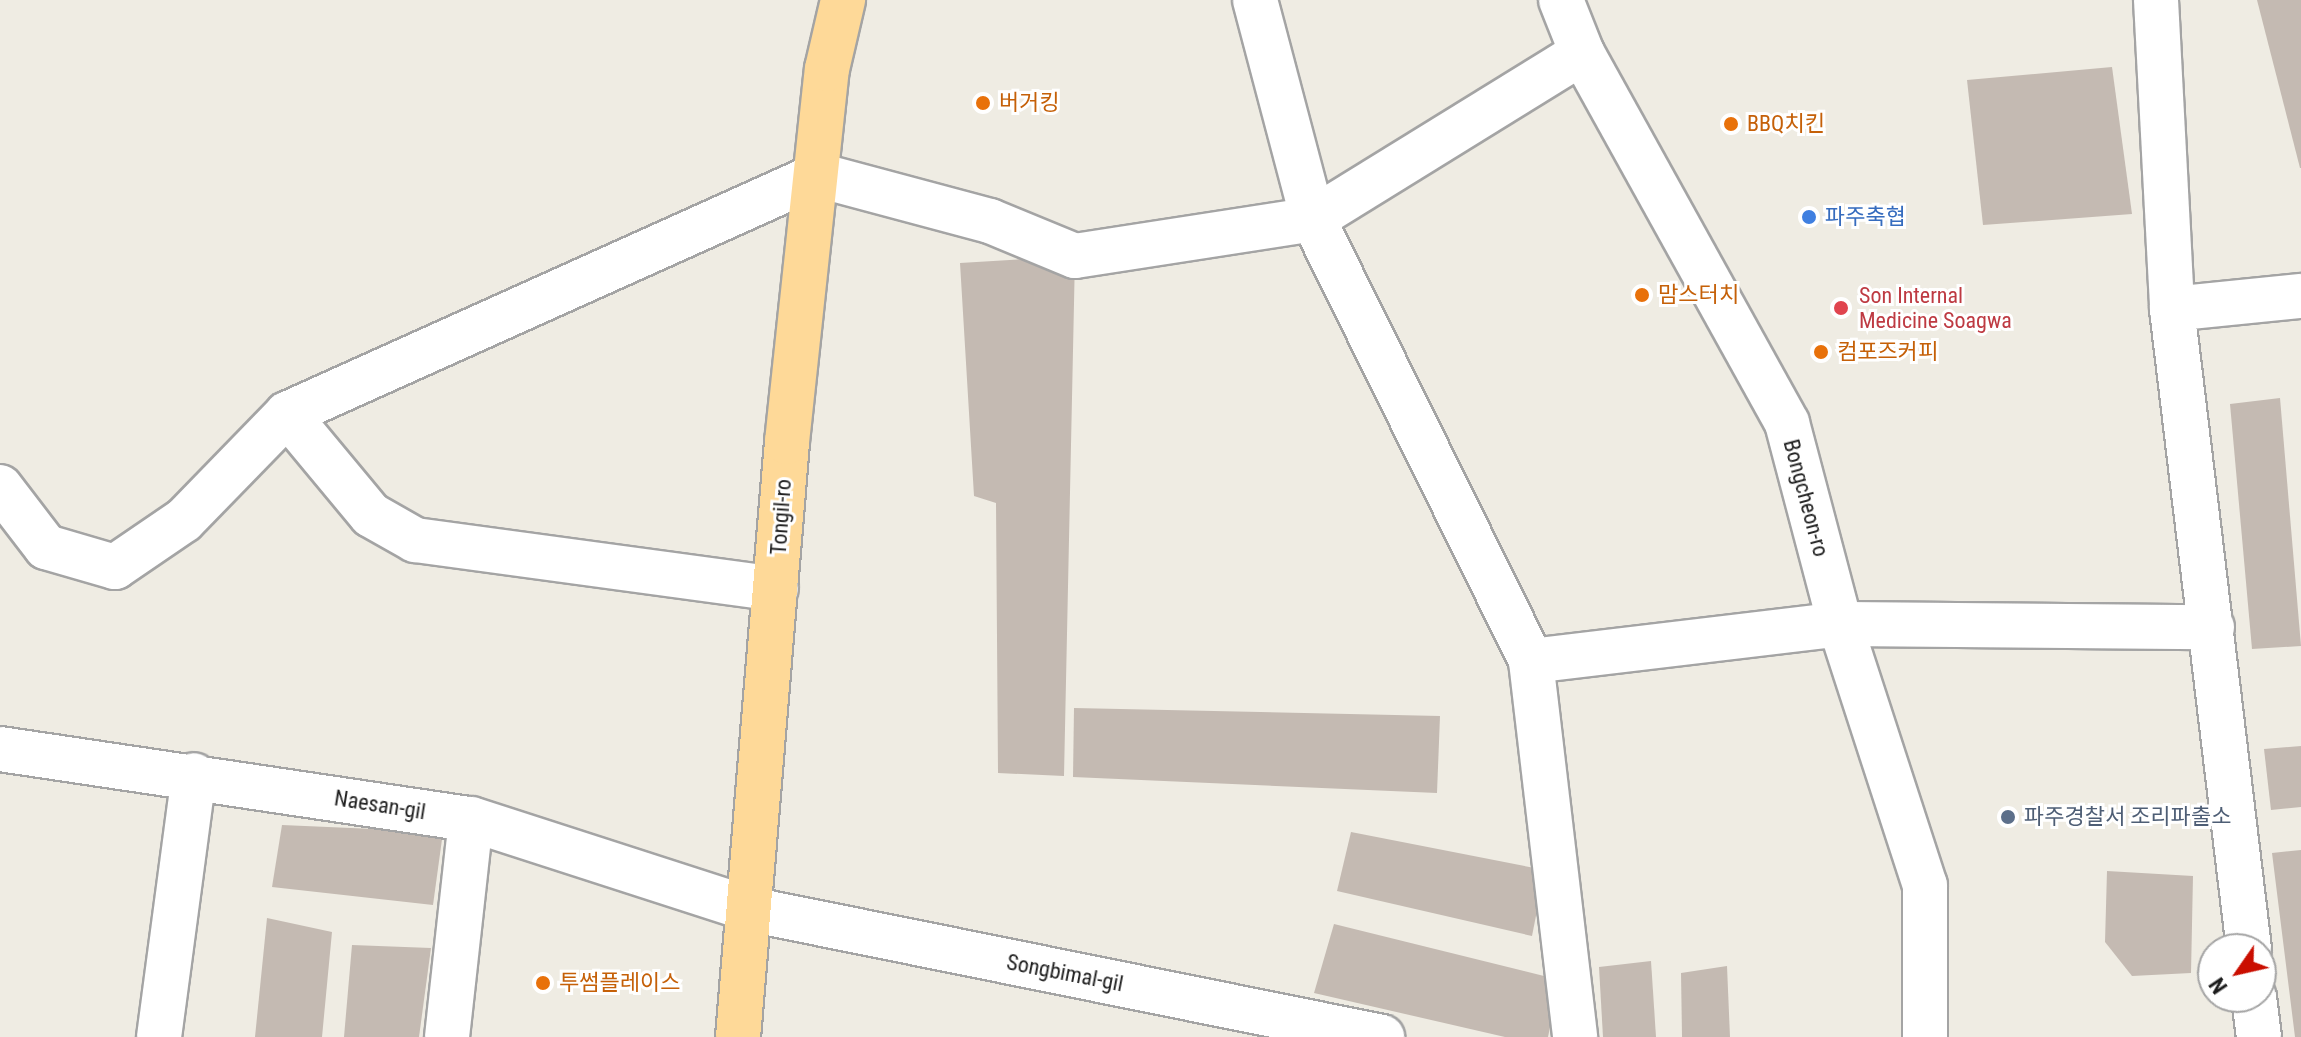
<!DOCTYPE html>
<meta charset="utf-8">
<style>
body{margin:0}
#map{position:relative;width:2301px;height:1037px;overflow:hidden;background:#efece3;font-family:"Roboto Condensed","Noto Sans KR",sans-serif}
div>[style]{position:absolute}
.building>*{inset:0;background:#c4bab2}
.roads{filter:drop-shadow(2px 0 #a4a4a4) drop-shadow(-2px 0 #a4a4a4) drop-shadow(0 2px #a4a4a4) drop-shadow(0 -2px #a4a4a4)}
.minor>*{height:44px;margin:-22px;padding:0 22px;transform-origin:22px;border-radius:22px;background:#fff}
.major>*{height:44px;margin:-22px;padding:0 22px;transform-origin:22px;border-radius:22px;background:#fed998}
.dots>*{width:22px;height:22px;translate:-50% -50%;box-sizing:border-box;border:4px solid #fff;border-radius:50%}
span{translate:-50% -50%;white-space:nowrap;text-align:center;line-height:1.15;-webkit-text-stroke:6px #fff;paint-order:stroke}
.food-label{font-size:22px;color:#c56008}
.left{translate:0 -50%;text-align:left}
.shop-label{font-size:22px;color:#366cbe}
.health-label{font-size:22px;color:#be3a42}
.street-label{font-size:22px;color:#1d1d1d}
.service-label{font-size:22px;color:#4e5e75}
.north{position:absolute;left:2197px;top:933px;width:80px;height:80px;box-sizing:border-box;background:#fff;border:2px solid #a5a5a5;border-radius:50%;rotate:236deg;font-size:22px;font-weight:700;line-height:32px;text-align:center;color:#1d1d1d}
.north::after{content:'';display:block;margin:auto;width:28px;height:36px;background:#ca0e00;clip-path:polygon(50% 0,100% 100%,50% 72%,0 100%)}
</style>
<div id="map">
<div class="building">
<div style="clip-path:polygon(2257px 0,2301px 0,2301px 168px,2300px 168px)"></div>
<div style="clip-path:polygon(2112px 67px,2132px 214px,1983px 225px,1967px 80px)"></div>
<div style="clip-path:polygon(1075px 256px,1064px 776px,998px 773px,996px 503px,974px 496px,960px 263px)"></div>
<div style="clip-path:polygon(2280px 398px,2301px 646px,2252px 649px,2230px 404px)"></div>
<div style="clip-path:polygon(1074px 708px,1440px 716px,1437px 793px,1073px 777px)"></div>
<div style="clip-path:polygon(2301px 746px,2301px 807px,2271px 810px,2264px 749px)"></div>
<div style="clip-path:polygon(282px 825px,443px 832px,433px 905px,272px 887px)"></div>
<div style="clip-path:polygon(1351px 832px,1545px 870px,1532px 936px,1337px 891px)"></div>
<div style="clip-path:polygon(2301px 850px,2301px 1037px,2295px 1037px,2272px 853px)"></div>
<div style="clip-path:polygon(2107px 871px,2193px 876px,2191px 973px,2132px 976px,2105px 942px)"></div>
<div style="clip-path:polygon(267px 918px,332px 932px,322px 1037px,255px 1037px)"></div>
<div style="clip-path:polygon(1334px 924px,1560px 980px,1548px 1037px,1505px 1037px,1314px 993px)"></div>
<div style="clip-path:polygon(352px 945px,431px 948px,419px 1037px,344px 1037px)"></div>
<div style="clip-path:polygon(1651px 961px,1656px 1037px,1603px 1037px,1599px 967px)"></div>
<div style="clip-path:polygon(1727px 966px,1730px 1037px,1682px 1037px,1681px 973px)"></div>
</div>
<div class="roads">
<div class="minor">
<div style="left:1255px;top:0;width:227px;rotate:75.2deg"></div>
<div style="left:1313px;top:219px;width:493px;rotate:63.7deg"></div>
<div style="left:1531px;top:661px;width:379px;rotate:83.3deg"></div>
<div style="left:1561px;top:0;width:57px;rotate:68.4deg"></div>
<div style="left:1582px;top:53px;width:423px;rotate:61deg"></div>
<div style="left:1787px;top:423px;width:208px;rotate:75.2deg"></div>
<div style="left:1840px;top:624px;width:274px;rotate:72deg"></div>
<div style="left:1925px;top:885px;width:152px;rotate:90deg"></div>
<div style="left:2156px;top:0;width:309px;rotate:87deg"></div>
<div style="left:287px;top:414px;width:131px;rotate:50.3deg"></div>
<div style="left:371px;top:515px;width:51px;rotate:29.6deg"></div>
<div style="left:415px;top:540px;width:364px;rotate:7.7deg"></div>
<div style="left:0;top:487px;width:76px;rotate:52.5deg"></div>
<div style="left:46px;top:547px;width:72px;rotate:16.2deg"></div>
<div style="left:115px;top:567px;width:83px;rotate:-34.3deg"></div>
<div style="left:184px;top:520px;width:148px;rotate:-45.8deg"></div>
<div style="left:287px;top:414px;width:582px;rotate:-24.23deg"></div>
<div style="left:818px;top:175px;width:178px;rotate:15deg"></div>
<div style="left:990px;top:221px;width:92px;rotate:22.4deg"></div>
<div style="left:1075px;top:256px;width:241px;rotate:-8.8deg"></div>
<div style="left:1313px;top:219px;width:316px;rotate:-31.7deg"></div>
<div style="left:1531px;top:661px;width:311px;rotate:-6.8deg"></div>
<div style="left:1840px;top:624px;width:372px;rotate:0.5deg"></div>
<div style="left:0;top:749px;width:476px;rotate:8.5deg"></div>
<div style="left:471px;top:819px;width:292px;rotate:17.9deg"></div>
<div style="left:749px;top:909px;width:646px;rotate:11.43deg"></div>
<div style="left:2249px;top:949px;width:645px;rotate:-96.86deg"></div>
<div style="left:2172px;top:309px;width:130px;rotate:-5.8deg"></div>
<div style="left:2254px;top:997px;width:40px;rotate:82.9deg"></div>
<div style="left:159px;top:1037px;width:264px;rotate:-82.4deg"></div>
<div style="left:447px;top:1037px;width:219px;rotate:-83.7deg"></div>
</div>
<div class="major">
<div style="left:738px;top:1037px;width:597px;rotate:-85.29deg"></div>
<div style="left:787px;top:442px;width:375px;rotate:-83.9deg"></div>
<div style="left:827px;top:69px;width:71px;rotate:-76.9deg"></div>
</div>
</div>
<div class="dots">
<div style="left:983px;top:103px;background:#e8710a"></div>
<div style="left:1731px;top:124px;background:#e8710a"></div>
<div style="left:1809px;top:217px;background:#3f7fe0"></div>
<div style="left:1642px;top:295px;background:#e8710a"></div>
<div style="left:1841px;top:308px;background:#e0444e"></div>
<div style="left:1821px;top:352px;background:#e8710a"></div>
<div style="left:2008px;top:817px;background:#5c6f8a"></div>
<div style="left:543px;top:983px;background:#e8710a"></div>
</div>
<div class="food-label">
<span class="left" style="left:999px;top:103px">버거킹</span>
<span class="left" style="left:1747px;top:124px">BBQ치킨</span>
<span class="left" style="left:1658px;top:295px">맘스터치</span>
<span class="left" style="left:1837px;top:352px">컴포즈커피</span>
<span class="left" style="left:559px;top:983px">투썸플레이스</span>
</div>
<div class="shop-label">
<span class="left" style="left:1825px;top:217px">파주축협</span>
</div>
<div class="health-label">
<span class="left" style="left:1859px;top:308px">Son Internal<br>Medicine Soagwa</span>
</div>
<div class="street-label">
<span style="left:1806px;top:498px;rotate:75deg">Bongcheon-ro</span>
<span style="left:781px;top:517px;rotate:-86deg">Tongil-ro</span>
<span style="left:380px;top:805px;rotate:9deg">Naesan-gil</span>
<span style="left:1065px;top:973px;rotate:11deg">Songbimal-gil</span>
</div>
<div class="service-label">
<span class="left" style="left:2024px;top:817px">파주경찰서 조리파출소</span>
</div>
<div class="north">N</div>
</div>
